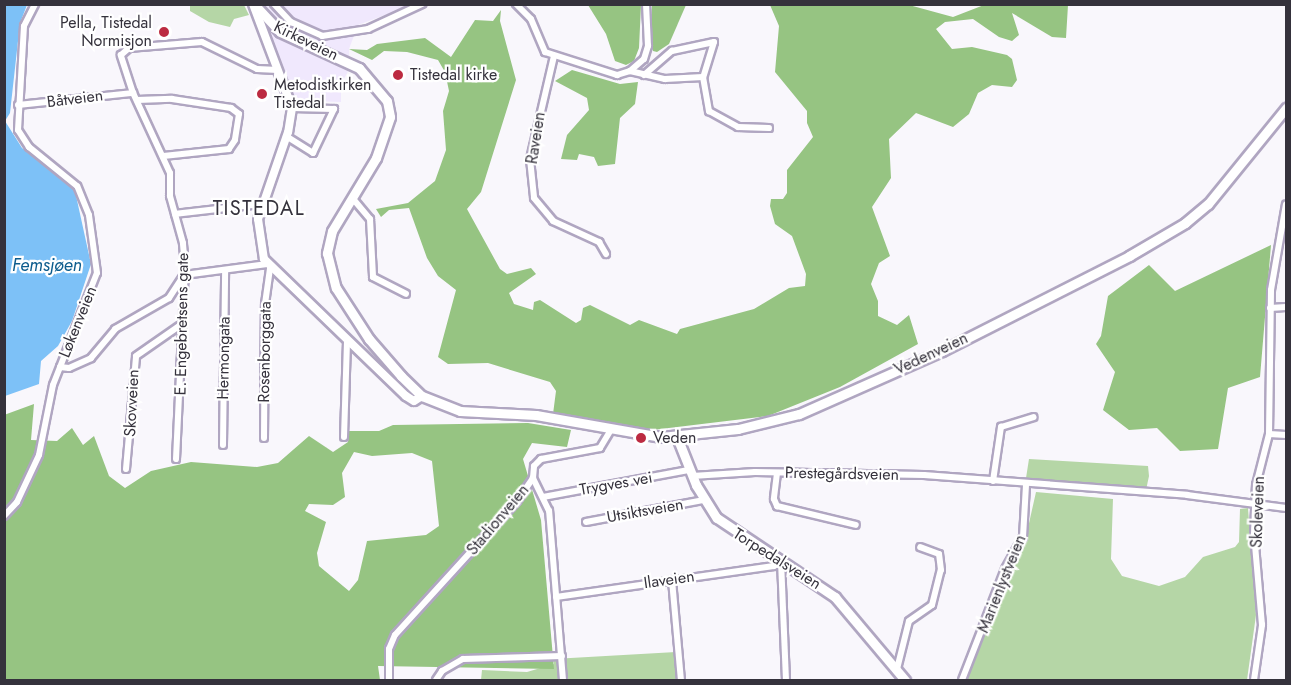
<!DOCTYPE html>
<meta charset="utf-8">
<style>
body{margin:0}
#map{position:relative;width:1291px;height:685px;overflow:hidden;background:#f9f7fc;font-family:Jost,sans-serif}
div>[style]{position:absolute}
.built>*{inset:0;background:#f0e8fd}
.green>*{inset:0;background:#b5d6a6}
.forest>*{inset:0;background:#96c482}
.water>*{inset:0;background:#7dc1f7}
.roads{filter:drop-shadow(2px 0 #b0a6c1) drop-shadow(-2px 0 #b0a6c1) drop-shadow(0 2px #b0a6c1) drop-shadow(0 -2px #b0a6c1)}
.minor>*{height:6px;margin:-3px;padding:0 3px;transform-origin:3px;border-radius:3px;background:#fff}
.tertiary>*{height:8px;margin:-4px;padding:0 4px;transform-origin:4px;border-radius:4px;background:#fff}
.secondary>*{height:9px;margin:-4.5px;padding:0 4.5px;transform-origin:4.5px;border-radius:4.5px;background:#fff}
.dots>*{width:16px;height:16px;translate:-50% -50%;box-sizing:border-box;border:3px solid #fff;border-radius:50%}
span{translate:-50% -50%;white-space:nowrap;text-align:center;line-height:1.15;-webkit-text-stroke:4.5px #fff;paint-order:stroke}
.poi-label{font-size:16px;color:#35323c}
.right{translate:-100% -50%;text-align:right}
.left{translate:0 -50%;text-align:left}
.street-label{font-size:16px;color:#35323c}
.water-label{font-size:18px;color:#0c5c8d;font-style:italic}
.quarter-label{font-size:20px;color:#35323c;letter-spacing:1.5px}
.frame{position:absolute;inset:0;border:6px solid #35323c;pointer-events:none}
</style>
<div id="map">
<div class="built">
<div style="clip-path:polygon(247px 5px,412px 5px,358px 25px,349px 49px,350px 68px,341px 84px,341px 102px,285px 100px)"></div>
</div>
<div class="green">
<div style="clip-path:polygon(190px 5px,244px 5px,249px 15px,234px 19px,230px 27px,209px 22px,190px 11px)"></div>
<div style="clip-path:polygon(1029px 459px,1148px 466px,1149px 476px,1146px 490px,1026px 478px)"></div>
<div style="clip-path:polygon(1036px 492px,1113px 499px,1111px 559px,1122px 576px,1159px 586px,1185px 577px,1203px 557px,1235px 547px,1239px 542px,1240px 509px,1248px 508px,1256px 615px,1247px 680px,966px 680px,1001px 591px,1023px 550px)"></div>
<div style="clip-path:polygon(676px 652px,678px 680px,481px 680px,482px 670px,527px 672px,554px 664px,553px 659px)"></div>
</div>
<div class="forest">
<div style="clip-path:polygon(588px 5px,641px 5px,639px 48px,634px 61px,626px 65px,615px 61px,606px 34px)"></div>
<div style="clip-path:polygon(652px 5px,686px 5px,669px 44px,657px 52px,653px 51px,651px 37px)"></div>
<div style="clip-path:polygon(770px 5px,909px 5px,953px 17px,984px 5px,1068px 5px,1066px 38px,1052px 37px,1012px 13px,1019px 35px,1012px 41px,999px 37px,973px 19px,945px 22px,936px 29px,952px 49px,972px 47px,1007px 55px,1012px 59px,1017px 80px,1012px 87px,992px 85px,978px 93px,969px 114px,953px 127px,916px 113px,889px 139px,891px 178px,872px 207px,890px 256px,879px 263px,871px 284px,878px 301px,878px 316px,897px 325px,909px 315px,918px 344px,840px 387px,768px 416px,644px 431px,553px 414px,556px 391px,550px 382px,488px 363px,448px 364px,438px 357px,456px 290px,438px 276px,427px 258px,409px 208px,389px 210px,381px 217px,376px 209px,408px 203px,435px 181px,446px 150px,443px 111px,449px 91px,445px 72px,438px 60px,407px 52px,384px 51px,372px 60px,349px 49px,367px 50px,377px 44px,425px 38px,451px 57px,475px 20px,493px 21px,501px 10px,500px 21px,516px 80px,481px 192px,467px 209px,500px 269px,507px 274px,531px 268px,536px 274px,509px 293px,514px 304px,533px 310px,534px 302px,540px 300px,576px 323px,581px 320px,583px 308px,590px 305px,630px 325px,639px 320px,677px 334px,680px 329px,754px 309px,789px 288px,805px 286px,806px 274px,792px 236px,775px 224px,770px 206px,771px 199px,783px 199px,787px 193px,787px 170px,813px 137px,807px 123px,807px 111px,775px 72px,779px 26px)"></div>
<div style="clip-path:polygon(572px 70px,620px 84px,638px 82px,635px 104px,620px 118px,615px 164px,598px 166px,594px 157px,579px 154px,577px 160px,561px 159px,567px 135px,589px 110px,587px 98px,555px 81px)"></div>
<div style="clip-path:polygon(1271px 245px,1260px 377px,1228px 388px,1218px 449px,1180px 451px,1157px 428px,1129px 430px,1103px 410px,1115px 372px,1096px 344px,1101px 336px,1108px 296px,1149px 265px,1175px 291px)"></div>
<div style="clip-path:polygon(evenodd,34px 404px,31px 440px,57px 441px,72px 428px,83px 445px,94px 436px,109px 476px,125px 488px,151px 471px,191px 462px,257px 467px,278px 463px,309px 436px,333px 452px,348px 442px,349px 431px,379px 431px,393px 425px,528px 423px,571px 430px,567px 447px,532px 443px,523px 459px,541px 520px,554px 669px,378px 666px,380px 680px,5px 680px,4px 415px,34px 404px,354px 452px,372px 456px,412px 453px,432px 461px,439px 526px,426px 535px,367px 541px,358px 580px,349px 591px,319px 566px,317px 553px,326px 522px,305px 511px,309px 504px,333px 505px,345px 497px,342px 473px,354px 452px)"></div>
</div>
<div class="water">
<div style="clip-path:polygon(5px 5px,27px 5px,20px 23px,10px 113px,5px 121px,22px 148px,50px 167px,75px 191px,91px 264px,72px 321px,58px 346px,41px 361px,39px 384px,5px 396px)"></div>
</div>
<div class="roads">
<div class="minor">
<div style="left:274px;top:4px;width:25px;rotate:47deg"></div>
<div style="left:291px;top:22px;width:34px;rotate:24deg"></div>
<div style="left:322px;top:36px;width:47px;rotate:-8.7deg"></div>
<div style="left:368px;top:29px;width:60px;rotate:-24.8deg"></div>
<div style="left:516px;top:4px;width:21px;rotate:45deg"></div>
<div style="left:531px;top:19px;width:36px;rotate:67deg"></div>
<div style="left:545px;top:52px;width:76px;rotate:17.7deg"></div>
<div style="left:617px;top:75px;width:14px;rotate:-17deg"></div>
<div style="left:630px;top:71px;width:18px;rotate:-41deg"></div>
<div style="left:644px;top:59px;width:14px;rotate:-73deg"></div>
<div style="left:648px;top:46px;width:42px;rotate:-92.7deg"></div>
<div style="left:554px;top:56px;width:106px;rotate:103.1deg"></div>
<div style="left:530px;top:159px;width:39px;rotate:84deg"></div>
<div style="left:534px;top:198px;width:30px;rotate:50deg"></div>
<div style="left:553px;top:221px;width:51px;rotate:24.5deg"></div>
<div style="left:599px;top:242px;width:14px;rotate:60deg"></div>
<div style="left:630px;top:71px;width:36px;rotate:13deg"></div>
<div style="left:665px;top:79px;width:38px;rotate:-3deg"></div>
<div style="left:644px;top:75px;width:37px;rotate:-41deg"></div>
<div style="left:672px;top:51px;width:43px;rotate:-12.1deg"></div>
<div style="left:714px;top:42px;width:37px;rotate:107deg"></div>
<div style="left:703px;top:77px;width:35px;rotate:80deg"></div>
<div style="left:709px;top:111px;width:33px;rotate:29deg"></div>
<div style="left:738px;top:127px;width:31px;rotate:2deg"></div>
<div style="left:137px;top:100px;width:35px;rotate:-2deg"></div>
<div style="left:172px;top:99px;width:60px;rotate:8.7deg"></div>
<div style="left:231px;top:108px;width:10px;rotate:37deg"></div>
<div style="left:239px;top:114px;width:26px;rotate:99deg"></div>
<div style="left:235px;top:140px;width:11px;rotate:124deg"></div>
<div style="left:229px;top:149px;width:66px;rotate:173.9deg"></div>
<div style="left:18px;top:105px;width:116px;rotate:-6deg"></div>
<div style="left:286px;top:136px;width:32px;rotate:32deg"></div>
<div style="left:313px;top:153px;width:49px;rotate:-64.5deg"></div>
<div style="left:334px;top:109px;width:42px;rotate:-178.6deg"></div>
<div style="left:354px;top:200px;width:25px;rotate:50deg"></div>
<div style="left:370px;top:219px;width:58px;rotate:87deg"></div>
<div style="left:373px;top:277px;width:37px;rotate:27deg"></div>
<div style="left:175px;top:214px;width:88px;rotate:-6.6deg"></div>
<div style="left:1270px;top:308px;width:16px;rotate:-4deg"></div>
<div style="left:60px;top:367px;width:9px;rotate:6deg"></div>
<div style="left:69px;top:368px;width:24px;rotate:-24deg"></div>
<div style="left:91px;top:358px;width:38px;rotate:-50deg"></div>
<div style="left:115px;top:329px;width:62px;rotate:-29.9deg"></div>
<div style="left:169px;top:298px;width:27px;rotate:-57deg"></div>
<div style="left:184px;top:275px;width:84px;rotate:-7.5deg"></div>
<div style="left:1269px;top:434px;width:17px;rotate:3deg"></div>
<div style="left:344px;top:437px;width:97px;rotate:-88.2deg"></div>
<div style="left:264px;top:438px;width:134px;rotate:-89.6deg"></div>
<div style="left:265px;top:304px;width:37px;rotate:-82deg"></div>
<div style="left:223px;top:445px;width:174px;rotate:-89.3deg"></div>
<div style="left:176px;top:459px;width:192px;rotate:-87.3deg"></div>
<div style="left:185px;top:267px;width:24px;rotate:-95deg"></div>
<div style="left:183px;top:243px;width:49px;rotate:-105.5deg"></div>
<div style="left:170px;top:196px;width:23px;rotate:-90deg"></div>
<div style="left:170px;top:173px;width:88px;rotate:-114.8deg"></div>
<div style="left:133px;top:93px;width:40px;rotate:-108deg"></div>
<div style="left:121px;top:55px;width:11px;rotate:-41deg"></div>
<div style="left:129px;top:48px;width:73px;rotate:-4.7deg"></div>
<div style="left:202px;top:42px;width:61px;rotate:26.1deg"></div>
<div style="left:257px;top:69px;width:21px;rotate:3deg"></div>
<div style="left:126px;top:469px;width:113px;rotate:-84.9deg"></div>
<div style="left:136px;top:356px;width:56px;rotate:-34.8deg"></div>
<div style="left:777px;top:473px;width:26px;rotate:97deg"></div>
<div style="left:774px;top:499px;width:8px;rotate:67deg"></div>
<div style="left:777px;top:506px;width:81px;rotate:13.5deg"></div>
<div style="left:692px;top:476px;width:63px;rotate:-3.6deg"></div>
<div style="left:755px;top:472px;width:169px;rotate:1deg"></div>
<div style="left:924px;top:475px;width:264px;rotate:4.3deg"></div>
<div style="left:1187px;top:495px;width:100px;rotate:7.5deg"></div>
<div style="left:993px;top:481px;width:55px;rotate:-81.6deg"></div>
<div style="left:1001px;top:427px;width:34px;rotate:-17deg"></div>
<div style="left:543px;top:497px;width:148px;rotate:-10.5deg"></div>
<div style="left:4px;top:516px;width:19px;rotate:-47deg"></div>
<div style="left:17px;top:502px;width:52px;rotate:-64.9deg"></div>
<div style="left:39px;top:455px;width:71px;rotate:-78.7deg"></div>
<div style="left:53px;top:385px;width:120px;rotate:-68.6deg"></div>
<div style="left:97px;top:273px;width:59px;rotate:-97.9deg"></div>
<div style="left:89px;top:215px;width:31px;rotate:-112deg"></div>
<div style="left:77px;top:186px;width:62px;rotate:-140.9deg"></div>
<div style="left:29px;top:147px;width:20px;rotate:-123deg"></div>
<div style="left:18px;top:130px;width:104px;rotate:-86.7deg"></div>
<div style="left:24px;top:26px;width:25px;rotate:-63deg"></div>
<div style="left:586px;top:522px;width:119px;rotate:-10.6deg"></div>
<div style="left:781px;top:561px;width:119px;rotate:87.6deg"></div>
<div style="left:672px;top:580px;width:100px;rotate:84.9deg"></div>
<div style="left:556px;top:597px;width:220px;rotate:-8.1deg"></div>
<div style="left:774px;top:566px;width:9px;rotate:-36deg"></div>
<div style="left:897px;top:669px;width:49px;rotate:-76deg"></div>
<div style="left:909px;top:621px;width:28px;rotate:-35deg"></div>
<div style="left:932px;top:605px;width:36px;rotate:-76deg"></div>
<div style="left:941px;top:570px;width:16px;rotate:-97deg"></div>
<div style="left:939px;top:554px;width:20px;rotate:-160deg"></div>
<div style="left:389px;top:680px;width:31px;rotate:-90deg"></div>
<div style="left:389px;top:649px;width:15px;rotate:-67deg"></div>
<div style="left:395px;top:635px;width:181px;rotate:-47.7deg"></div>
<div style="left:517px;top:501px;width:28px;rotate:-55deg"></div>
<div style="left:436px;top:680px;width:11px;rotate:-56deg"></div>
<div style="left:442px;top:671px;width:24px;rotate:-30deg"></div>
<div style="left:463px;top:659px;width:99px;rotate:-1.7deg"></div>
<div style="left:563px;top:680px;width:170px;rotate:-94.7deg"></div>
<div style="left:549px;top:511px;width:37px;rotate:-116deg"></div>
<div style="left:533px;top:478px;width:12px;rotate:-85deg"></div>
<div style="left:534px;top:466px;width:10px;rotate:-45deg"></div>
<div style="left:541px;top:459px;width:60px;rotate:-10.6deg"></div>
<div style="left:600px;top:448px;width:21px;rotate:-59deg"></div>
<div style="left:962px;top:680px;width:119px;rotate:-68.8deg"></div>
<div style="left:1005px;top:569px;width:37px;rotate:-61deg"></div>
<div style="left:1023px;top:537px;width:52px;rotate:-86.7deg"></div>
<div style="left:1254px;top:680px;width:56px;rotate:-81.7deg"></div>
<div style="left:1262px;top:625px;width:91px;rotate:-95deg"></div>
<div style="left:1254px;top:534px;width:49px;rotate:-87.7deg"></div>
<div style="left:1256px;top:485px;width:53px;rotate:-75.7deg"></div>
<div style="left:1269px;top:434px;width:144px;rotate:-89.2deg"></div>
<div style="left:1271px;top:290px;width:87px;rotate:-80.1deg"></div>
</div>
<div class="tertiary">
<div style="left:253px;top:4px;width:111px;rotate:69.4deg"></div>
<div style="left:292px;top:108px;width:24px;rotate:99deg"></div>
<div style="left:288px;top:132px;width:92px;rotate:109deg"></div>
<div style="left:258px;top:219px;width:40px;rotate:81.5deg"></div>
<div style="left:264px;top:259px;width:197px;rotate:44deg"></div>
<div style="left:406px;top:396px;width:9px;rotate:32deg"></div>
<div style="left:414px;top:401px;width:9px;rotate:-32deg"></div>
</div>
<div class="secondary">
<div style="left:254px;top:4px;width:38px;rotate:47deg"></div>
<div style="left:280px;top:32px;width:87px;rotate:24.5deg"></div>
<div style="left:359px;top:68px;width:43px;rotate:49.7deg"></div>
<div style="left:387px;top:101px;width:16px;rotate:79deg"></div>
<div style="left:390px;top:117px;width:43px;rotate:108.9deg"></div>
<div style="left:376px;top:158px;width:85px;rotate:121.1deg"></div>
<div style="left:332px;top:231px;width:23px;rotate:103deg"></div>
<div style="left:327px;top:253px;width:36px;rotate:76deg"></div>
<div style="left:336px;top:288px;width:61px;rotate:57.1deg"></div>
<div style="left:369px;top:339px;width:49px;rotate:49.1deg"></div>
<div style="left:401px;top:376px;width:29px;rotate:44deg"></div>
<div style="left:422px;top:396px;width:41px;rotate:21.5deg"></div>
<div style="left:460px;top:411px;width:76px;rotate:3deg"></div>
<div style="left:536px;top:415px;width:127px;rotate:10deg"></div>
<div style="left:661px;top:437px;width:77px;rotate:-5.9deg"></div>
<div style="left:738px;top:429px;width:63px;rotate:-13.8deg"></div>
<div style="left:799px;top:414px;width:156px;rotate:-23.8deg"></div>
<div style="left:942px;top:351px;width:210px;rotate:-26.9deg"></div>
<div style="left:1129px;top:256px;width:65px;rotate:-30.5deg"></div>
<div style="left:1185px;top:223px;width:30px;rotate:-40deg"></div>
<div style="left:1208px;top:204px;width:124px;rotate:-50.9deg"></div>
<div style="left:677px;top:437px;width:52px;rotate:68.4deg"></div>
<div style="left:696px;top:485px;width:39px;rotate:58deg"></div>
<div style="left:717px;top:518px;width:142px;rotate:33.8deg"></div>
<div style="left:835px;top:597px;width:109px;rotate:49.9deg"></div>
</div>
</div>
<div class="dots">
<div style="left:164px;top:32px;background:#bc2b41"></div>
<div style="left:398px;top:75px;background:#bc2b41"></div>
<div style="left:262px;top:94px;background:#bc2b41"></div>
<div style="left:641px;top:438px;background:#bc2b41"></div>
</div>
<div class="poi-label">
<span class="right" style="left:152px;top:32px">Pella, Tistedal<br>Normisjon</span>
<span class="left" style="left:410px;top:75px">Tistedal kirke</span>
<span class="left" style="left:274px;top:94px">Metodistkirken<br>Tistedal</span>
<span class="left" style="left:653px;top:438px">Veden</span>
</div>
<div class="street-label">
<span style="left:306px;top:41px;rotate:26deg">Kirkeveien</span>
<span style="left:75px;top:99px;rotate:-7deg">Båtveien</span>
<span style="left:536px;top:138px;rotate:-81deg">Raveien</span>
<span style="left:78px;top:322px;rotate:-68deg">Løkenveien</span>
<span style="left:182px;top:324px;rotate:-89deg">E. Engebretsens gate</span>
<span style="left:265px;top:352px;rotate:-89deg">Rosenborggata</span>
<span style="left:931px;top:354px;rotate:-25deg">Vedenveien</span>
<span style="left:224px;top:358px;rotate:-89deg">Hermongata</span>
<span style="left:132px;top:403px;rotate:-87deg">Skovveien</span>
<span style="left:842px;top:474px;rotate:1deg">Prestegårdsveien</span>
<span style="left:616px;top:484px;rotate:-10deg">Trygves vei</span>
<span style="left:645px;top:511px;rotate:-10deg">Utsiktsveien</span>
<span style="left:1258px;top:512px;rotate:-88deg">Skoleveien</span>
<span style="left:498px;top:520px;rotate:-50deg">Stadionveien</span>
<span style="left:777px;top:559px;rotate:32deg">Torpedalsveien</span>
<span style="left:669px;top:580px;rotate:-8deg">Ilaveien</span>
<span style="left:1002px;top:584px;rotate:-68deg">Marienlystveien</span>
</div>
<div class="water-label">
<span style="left:47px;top:265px">Femsjøen</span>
</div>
<div class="quarter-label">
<span style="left:259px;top:208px">TISTEDAL</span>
</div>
<div class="frame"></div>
</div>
